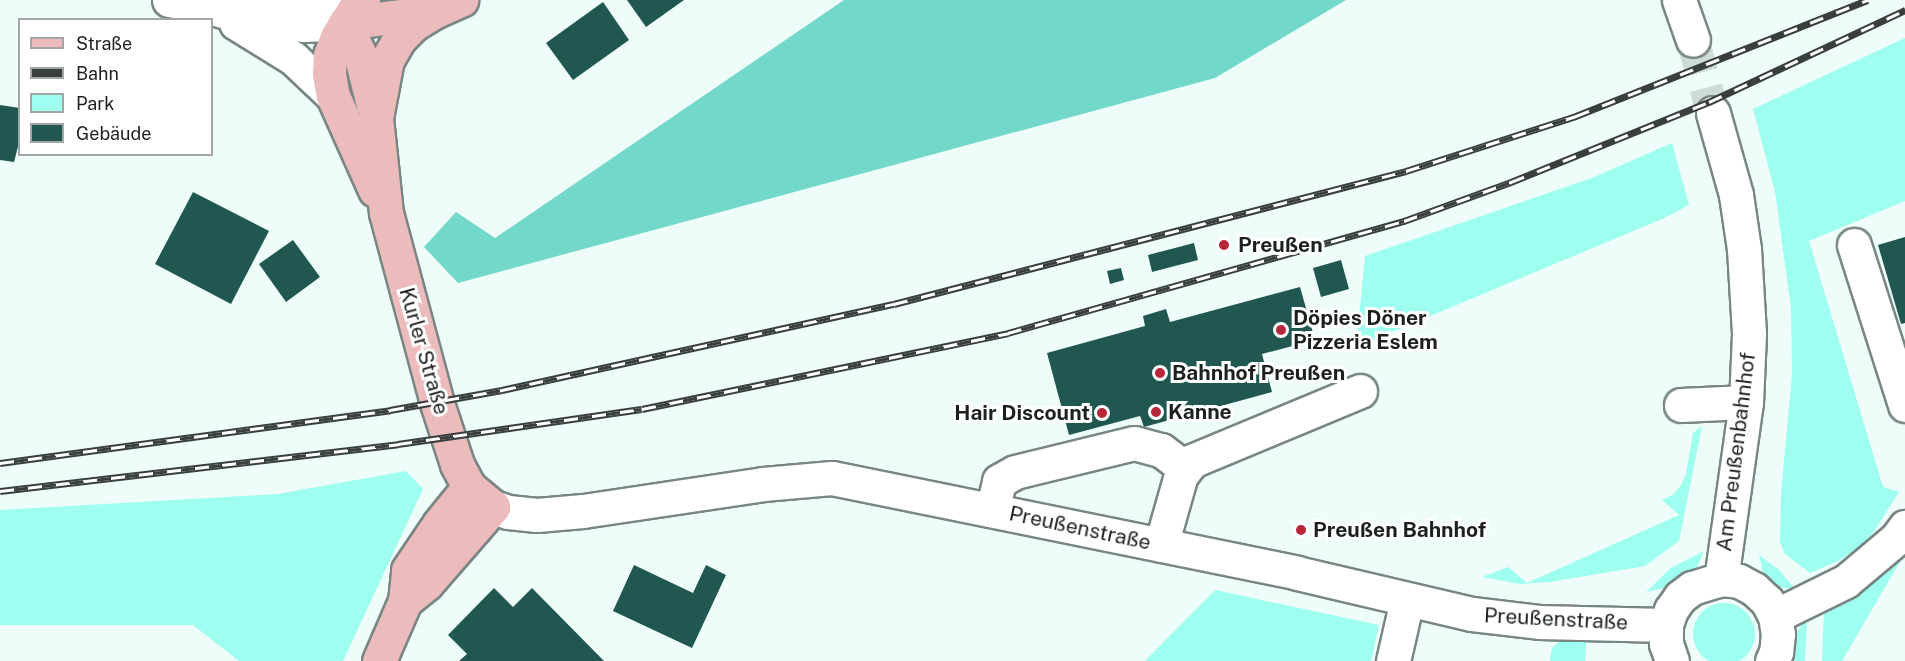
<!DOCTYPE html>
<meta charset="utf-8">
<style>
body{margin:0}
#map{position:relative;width:1905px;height:661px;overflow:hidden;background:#eefdfa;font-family:"Public Sans",sans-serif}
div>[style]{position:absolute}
.green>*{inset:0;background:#9efef0}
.round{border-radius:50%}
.forest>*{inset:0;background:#72d8ca}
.building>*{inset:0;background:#205750}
.minor-tunnel>*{height:33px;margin-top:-16.5px;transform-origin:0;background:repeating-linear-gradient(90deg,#cedcd9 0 33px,transparent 0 49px)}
.roads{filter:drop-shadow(2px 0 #788684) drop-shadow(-2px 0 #788684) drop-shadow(0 2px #788684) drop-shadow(0 -2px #788684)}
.minor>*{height:33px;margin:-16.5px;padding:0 16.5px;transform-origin:16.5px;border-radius:16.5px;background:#fff}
.major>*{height:33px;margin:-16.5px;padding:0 16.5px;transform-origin:16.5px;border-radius:16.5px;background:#ecbbbb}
.rail>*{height:7px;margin-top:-3.5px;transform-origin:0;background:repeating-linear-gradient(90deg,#fff 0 14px,#393f3e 0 28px);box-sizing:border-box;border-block:2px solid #393f3e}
.dots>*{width:16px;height:16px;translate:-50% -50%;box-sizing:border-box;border:3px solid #fff;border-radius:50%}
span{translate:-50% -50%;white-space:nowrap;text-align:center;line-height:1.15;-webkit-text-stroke:6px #fff;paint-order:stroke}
.poi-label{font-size:21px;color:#1c2120;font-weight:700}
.left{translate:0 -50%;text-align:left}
.right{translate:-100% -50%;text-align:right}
.street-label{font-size:21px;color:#1c2120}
.legend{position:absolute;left:18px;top:18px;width:195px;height:138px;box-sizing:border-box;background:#fff;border:2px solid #a4a6a6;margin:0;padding:8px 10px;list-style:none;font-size:18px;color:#1c2120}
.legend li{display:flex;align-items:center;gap:12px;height:30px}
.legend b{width:30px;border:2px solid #a4a6a6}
</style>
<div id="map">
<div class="green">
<div style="clip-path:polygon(1905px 38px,1905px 201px,1809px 241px,1883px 487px,1899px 492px,1875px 530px,1861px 546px,1838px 561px,1810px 573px,1785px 554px,1780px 542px,1781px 493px,1792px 374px,1791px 308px,1775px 192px,1753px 109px)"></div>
<div style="clip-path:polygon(1672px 143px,1689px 205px,1662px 219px,1356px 347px,1365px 256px,1592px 178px)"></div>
<div style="clip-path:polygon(1702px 426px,1679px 541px,1645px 566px,1549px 582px,1520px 584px,1482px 577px,1508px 567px,1527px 583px,1679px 515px,1662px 500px,1674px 494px,1681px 485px,1686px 474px,1693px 433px)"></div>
<div style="clip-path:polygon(406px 471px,423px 489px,343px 661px,239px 661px,193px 625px,0 625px,0 510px,278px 494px)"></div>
<div style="clip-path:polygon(1704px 551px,1697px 567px,1690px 574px,1669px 587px,1646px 592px,1671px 568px)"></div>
<div style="clip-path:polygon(1905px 553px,1842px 661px,1822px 661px,1824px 610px,1877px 580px)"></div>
<div style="clip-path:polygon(1759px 555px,1779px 570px,1795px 589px,1776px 587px,1768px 580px,1763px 572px)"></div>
<div style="clip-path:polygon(1215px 590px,1379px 625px,1371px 661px,1145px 661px)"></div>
<div class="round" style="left:1693px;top:603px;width:62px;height:62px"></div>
<div style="clip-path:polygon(1807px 617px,1805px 661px,1790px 661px,1796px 634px)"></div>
<div style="clip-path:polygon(1561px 640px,1586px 642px,1585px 661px,1550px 661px,1552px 648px)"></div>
</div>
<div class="forest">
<div style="clip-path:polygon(844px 0,1346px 0,1215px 78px,458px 283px,424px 247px,456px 212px,495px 238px)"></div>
</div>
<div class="building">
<div style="clip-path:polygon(627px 0,684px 0,646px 27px)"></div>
<div style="clip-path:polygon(603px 2px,629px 40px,573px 80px,546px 43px)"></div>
<div style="clip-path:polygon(0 105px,20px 108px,20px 139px,14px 162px,0 160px)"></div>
<div style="clip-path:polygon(193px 192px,269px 231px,231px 304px,155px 264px)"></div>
<div style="clip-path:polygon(1905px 237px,1905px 323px,1901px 324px,1878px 245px)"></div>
<div style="clip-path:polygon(293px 240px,320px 277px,286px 302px,259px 264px)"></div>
<div style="clip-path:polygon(1194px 243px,1198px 260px,1152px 272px,1148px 255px)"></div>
<div style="clip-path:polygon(1341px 260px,1349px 289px,1321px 297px,1313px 268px)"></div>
<div style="clip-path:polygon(1121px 268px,1124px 280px,1110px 284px,1107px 271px)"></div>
<div style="clip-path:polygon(1300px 287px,1315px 340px,1262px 354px,1272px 392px,1144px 427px,1140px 416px,1069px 435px,1047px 353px,1145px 326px,1143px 316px,1166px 309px,1170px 322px)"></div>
<div style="clip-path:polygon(634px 565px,693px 593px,706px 565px,726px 575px,692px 648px,613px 611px)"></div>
<div style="clip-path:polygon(494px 588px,513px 607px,532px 588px,604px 661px,459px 661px,467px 654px,448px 635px)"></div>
</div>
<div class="minor-tunnel">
<div style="left:1693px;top:40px;width:76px;rotate:74.7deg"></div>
</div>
<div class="roads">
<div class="minor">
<div style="left:169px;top:0;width:40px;rotate:10deg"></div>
<div style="left:208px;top:7px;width:62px;rotate:14.9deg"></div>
<div style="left:268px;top:23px;width:37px;rotate:3deg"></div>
<div style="left:305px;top:25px;width:40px;rotate:-2.9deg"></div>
<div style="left:345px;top:23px;width:20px;rotate:-120deg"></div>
<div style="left:335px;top:6px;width:14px;rotate:-155deg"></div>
<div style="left:1679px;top:0;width:42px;rotate:70.7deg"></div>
<div style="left:243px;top:4px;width:61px;rotate:-3.8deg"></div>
<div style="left:236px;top:23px;width:67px;rotate:31.6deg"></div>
<div style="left:293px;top:58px;width:55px;rotate:43.5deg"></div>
<div style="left:1713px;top:113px;width:85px;rotate:74.3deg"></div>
<div style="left:1736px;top:195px;width:55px;rotate:81.6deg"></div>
<div style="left:1744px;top:249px;width:85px;rotate:86.6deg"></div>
<div style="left:1749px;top:334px;width:68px;rotate:92.5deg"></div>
<div style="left:1746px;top:402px;width:179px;rotate:98deg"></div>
<div style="left:1854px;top:245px;width:168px;rotate:72.3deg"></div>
<div style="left:1681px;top:405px;width:65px;rotate:-2.6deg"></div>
<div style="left:493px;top:507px;width:16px;rotate:18deg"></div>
<div style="left:508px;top:512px;width:29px;rotate:6deg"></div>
<div style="left:537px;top:515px;width:46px;rotate:-5deg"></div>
<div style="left:583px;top:511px;width:182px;rotate:-8.5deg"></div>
<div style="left:763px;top:484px;width:69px;rotate:-5deg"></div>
<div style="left:832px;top:478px;width:475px;rotate:11.5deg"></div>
<div style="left:1297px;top:573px;width:180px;rotate:13.2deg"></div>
<div style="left:1472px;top:614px;width:67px;rotate:6.8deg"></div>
<div style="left:1539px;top:622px;width:127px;rotate:1.4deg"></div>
<div style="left:992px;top:510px;width:30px;rotate:-76deg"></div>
<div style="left:999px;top:481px;width:18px;rotate:-29deg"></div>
<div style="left:1015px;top:472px;width:122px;rotate:-13.7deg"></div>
<div style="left:1134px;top:443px;width:28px;rotate:15deg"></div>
<div style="left:1161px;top:450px;width:30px;rotate:37deg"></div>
<div style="left:1161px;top:545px;width:73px;rotate:-74.1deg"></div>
<div style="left:1181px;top:475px;width:18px;rotate:-52deg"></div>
<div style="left:1192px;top:461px;width:182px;rotate:-22.6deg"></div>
<div style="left:1775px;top:616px;width:79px;rotate:-26.2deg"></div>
<div style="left:1846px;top:581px;width:67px;rotate:-40.1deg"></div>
<div style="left:1897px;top:538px;width:14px;rotate:-54deg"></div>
<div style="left:1393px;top:661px;width:63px;rotate:-77.1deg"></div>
<div style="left:1672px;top:661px;width:18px;rotate:-109deg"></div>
<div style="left:1666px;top:644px;width:19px;rotate:-90deg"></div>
<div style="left:1666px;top:625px;width:16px;rotate:-72deg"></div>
<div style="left:1671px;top:610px;width:16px;rotate:-55deg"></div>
<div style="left:1680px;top:597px;width:15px;rotate:-37deg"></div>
<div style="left:1692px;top:588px;width:30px;rotate:-17deg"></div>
<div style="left:1721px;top:579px;width:18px;rotate:6deg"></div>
<div style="left:1739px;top:581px;width:17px;rotate:28deg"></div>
<div style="left:1754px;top:589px;width:18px;rotate:43deg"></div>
<div style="left:1767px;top:601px;width:17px;rotate:62deg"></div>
<div style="left:1775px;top:616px;width:18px;rotate:81deg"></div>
<div style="left:1778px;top:634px;width:18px;rotate:96deg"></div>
<div style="left:1776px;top:652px;width:10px;rotate:114deg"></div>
</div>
<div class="major">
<div style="left:363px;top:0;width:11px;rotate:135deg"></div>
<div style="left:355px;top:8px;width:34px;rotate:122deg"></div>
<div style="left:337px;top:37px;width:19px;rotate:111deg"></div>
<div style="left:330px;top:55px;width:19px;rotate:93deg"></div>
<div style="left:329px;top:74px;width:22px;rotate:80deg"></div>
<div style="left:333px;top:96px;width:103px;rotate:65.9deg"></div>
<div style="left:345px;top:23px;width:38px;rotate:65deg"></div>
<div style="left:361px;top:57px;width:49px;rotate:76deg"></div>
<div style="left:345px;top:23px;width:88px;rotate:-7.2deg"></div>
<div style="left:405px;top:601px;width:28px;rotate:-39deg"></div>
<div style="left:427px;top:583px;width:101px;rotate:-49deg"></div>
<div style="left:493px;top:507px;width:31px;rotate:-140deg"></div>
<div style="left:469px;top:487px;width:26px;rotate:-118deg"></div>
<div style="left:457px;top:464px;width:64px;rotate:-108.2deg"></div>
<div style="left:437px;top:403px;width:197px;rotate:-105deg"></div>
<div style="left:386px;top:213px;width:96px;rotate:-96deg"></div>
<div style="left:376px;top:118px;width:59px;rotate:-79.3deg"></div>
<div style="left:387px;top:60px;width:24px;rotate:-60deg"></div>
<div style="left:399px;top:39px;width:21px;rotate:-45deg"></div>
<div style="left:414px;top:24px;width:23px;rotate:-31deg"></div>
<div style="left:434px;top:12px;width:30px;rotate:-24deg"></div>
<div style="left:379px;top:661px;width:65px;rotate:-66.6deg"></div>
<div style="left:405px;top:601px;width:31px;rotate:-84deg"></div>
<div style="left:408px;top:570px;width:55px;rotate:-56deg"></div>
<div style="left:439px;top:524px;width:48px;rotate:-51deg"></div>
</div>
</div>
<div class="rail">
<div style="left:0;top:463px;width:394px;rotate:-7.7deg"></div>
<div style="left:390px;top:410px;width:114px;rotate:-10.1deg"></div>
<div style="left:502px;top:390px;width:401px;rotate:-12.4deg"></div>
<div style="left:894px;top:304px;width:529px;rotate:-14.56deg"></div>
<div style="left:1406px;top:171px;width:179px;rotate:-17.9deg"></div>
<div style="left:1576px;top:116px;width:314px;rotate:-21.7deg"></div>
<div style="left:0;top:491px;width:401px;rotate:-6.7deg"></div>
<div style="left:398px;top:444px;width:246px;rotate:-8.2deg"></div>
<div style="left:642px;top:409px;width:374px;rotate:-11.7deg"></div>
<div style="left:1008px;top:333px;width:412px;rotate:-15.8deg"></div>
<div style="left:1404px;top:221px;width:114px;rotate:-20deg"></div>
<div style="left:1511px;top:182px;width:214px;rotate:-22deg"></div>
<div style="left:1709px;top:102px;width:217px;rotate:-25.1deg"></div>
</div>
<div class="dots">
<div style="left:1224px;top:245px;background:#b72538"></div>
<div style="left:1281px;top:330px;background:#b72538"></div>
<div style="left:1160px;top:373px;background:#b72538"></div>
<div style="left:1156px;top:412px;background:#b72538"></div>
<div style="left:1102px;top:413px;background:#b72538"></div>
<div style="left:1301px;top:530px;background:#b72538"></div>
</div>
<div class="poi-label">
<span class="left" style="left:1238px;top:245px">Preußen</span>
<span class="left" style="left:1293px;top:330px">Döpies Döner<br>Pizzeria Eslem</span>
<span class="left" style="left:1172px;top:373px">Bahnhof Preußen</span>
<span class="left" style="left:1168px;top:412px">Kanne</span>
<span class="right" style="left:1090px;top:413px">Hair Discount</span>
<span class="left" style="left:1313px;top:530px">Preußen Bahnhof</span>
</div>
<div class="street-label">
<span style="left:424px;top:351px;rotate:74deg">Kurler Straße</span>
<span style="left:1736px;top:452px;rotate:-83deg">Am Preußenbahnhof</span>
<span style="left:1080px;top:528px;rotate:12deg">Preußenstraße</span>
<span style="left:1556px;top:619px;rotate:3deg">Preußenstraße</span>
</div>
<ul class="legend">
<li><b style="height:8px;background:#ecbbbb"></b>Straße</li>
<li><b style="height:8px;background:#393f3e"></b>Bahn</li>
<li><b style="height:16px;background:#9efef0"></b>Park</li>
<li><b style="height:16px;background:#205750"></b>Gebäude</li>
</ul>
</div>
